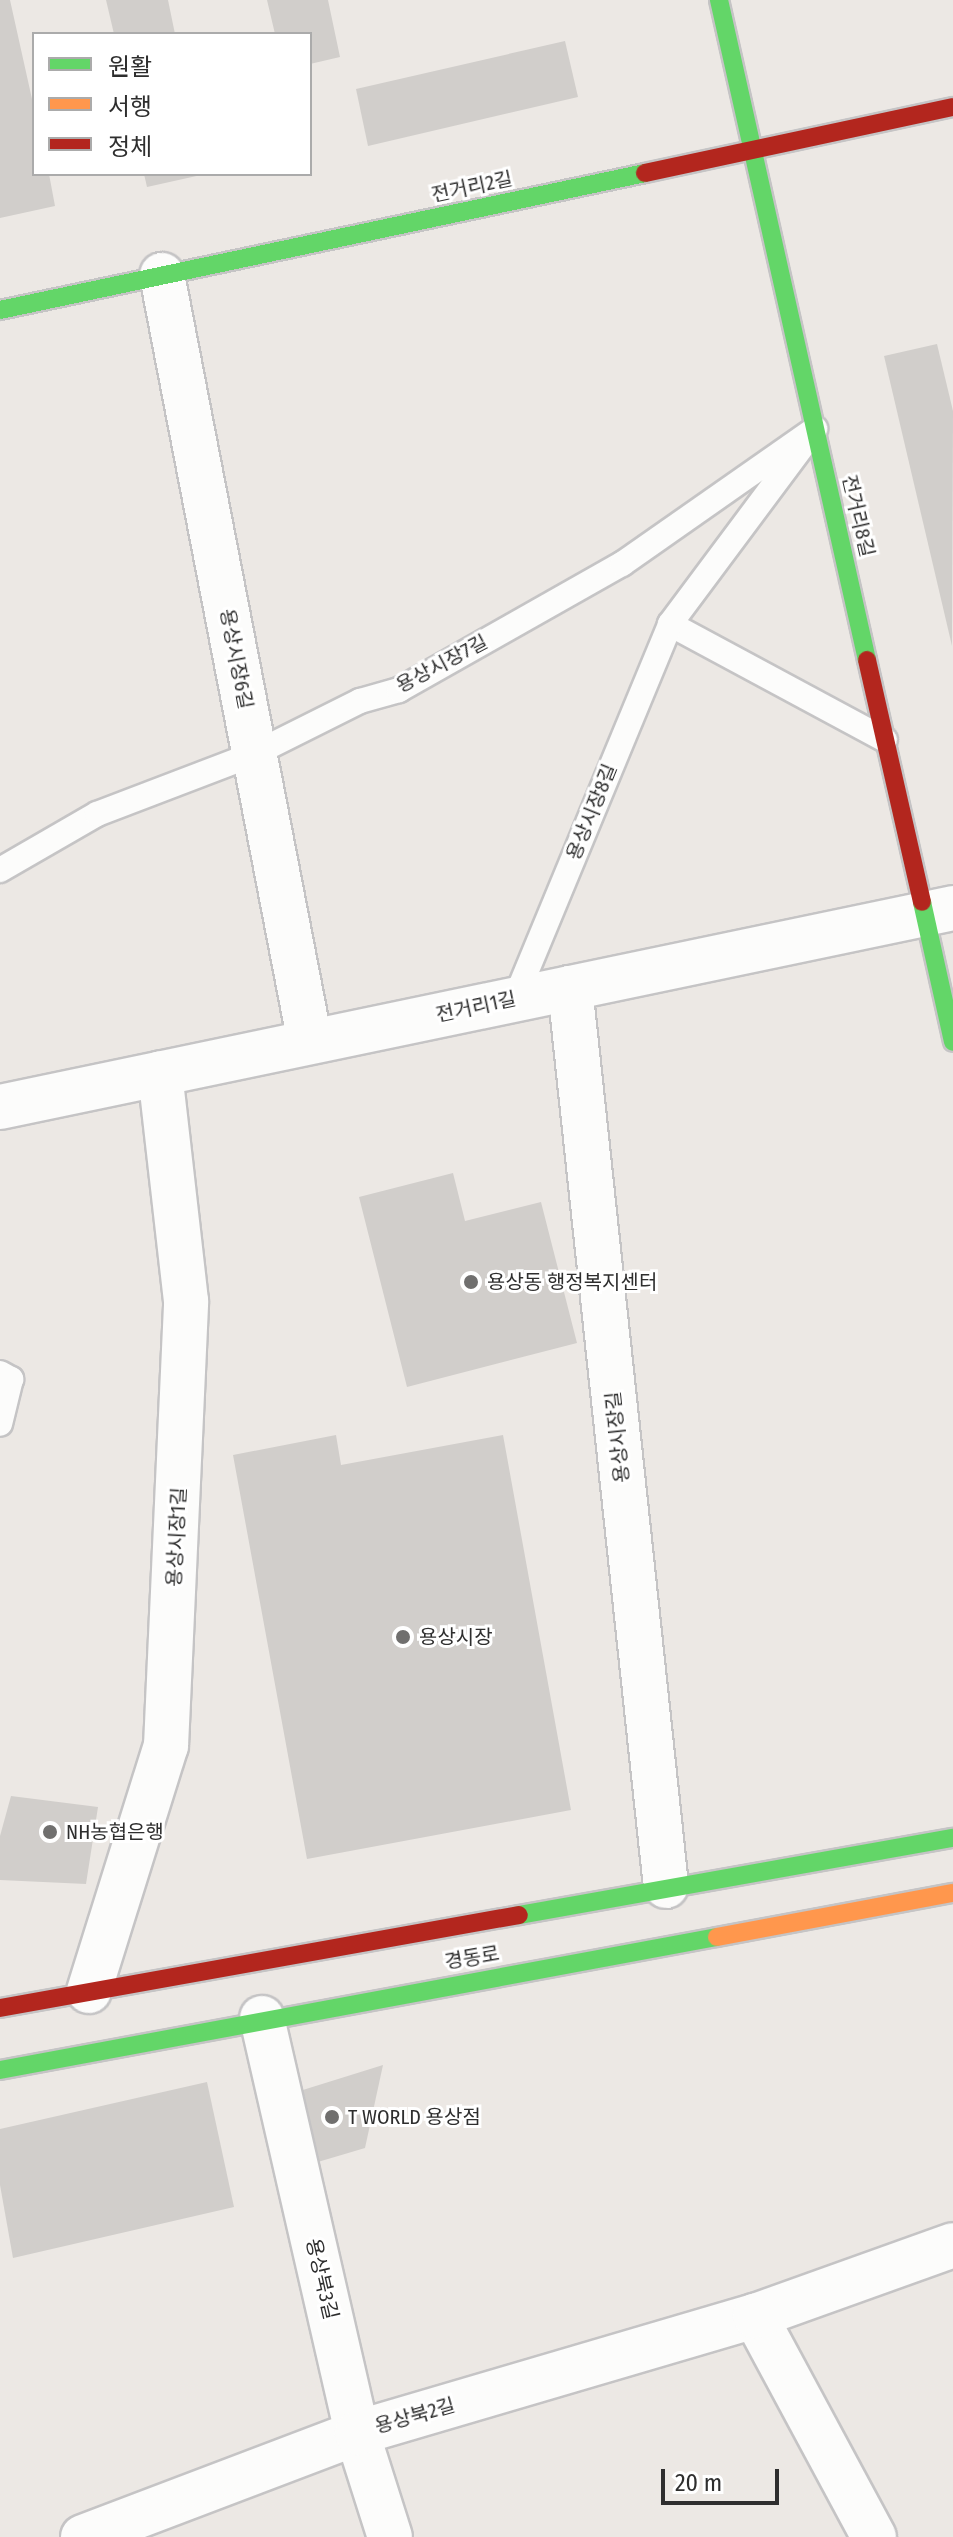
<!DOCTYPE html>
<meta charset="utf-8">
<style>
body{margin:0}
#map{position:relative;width:953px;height:2537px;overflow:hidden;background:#ece8e4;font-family:"Fira Sans Condensed","Noto Sans KR",sans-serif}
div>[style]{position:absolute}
.building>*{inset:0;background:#d1cecb}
.roads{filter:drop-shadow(2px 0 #c5c4c5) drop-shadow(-2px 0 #c5c4c5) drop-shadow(0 2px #c5c4c5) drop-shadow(0 -2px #c5c4c5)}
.lane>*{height:24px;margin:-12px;padding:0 12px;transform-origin:12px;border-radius:12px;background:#fcfcfb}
.street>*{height:44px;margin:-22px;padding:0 22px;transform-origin:22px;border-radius:22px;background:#fcfcfb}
.fast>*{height:18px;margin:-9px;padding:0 9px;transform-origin:9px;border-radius:9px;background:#63d668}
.slow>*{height:18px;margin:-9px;padding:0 9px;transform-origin:9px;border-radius:9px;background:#ff974d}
.jam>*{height:18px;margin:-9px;padding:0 9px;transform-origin:9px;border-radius:9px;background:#b3261e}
.dots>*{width:22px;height:22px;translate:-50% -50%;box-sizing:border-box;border:4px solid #fff;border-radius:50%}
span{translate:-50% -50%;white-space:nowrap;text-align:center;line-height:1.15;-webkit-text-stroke:6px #fff;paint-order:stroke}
.street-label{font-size:20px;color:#2e2e2e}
.poi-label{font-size:20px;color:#2e2e2e}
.left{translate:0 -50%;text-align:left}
.legend{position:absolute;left:32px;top:32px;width:280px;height:144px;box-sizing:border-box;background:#fff;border:2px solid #ababab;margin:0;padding:10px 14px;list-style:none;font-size:24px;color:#2e2e2e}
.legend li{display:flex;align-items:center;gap:16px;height:40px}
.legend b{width:40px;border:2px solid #ababab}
.scale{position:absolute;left:661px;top:2469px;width:118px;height:36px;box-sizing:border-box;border:4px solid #2e2e2e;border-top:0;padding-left:10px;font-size:24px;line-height:28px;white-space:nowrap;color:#2e2e2e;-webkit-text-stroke:6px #fff;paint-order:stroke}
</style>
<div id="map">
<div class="building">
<div style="clip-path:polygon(0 0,10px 0,34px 108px,34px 174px,49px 174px,55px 206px,0 218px)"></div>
<div style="clip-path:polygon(106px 0,168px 0,175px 34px,114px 34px)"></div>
<div style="clip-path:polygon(267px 0,328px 0,340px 57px,310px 64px,310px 34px,275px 34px)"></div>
<div style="clip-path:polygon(565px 41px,578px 97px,368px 146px,356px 89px)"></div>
<div style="clip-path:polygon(144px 174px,200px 174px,201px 175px,147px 187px)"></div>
<div style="clip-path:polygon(937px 344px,953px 411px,952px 646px,884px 356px)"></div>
<div style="clip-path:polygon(453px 1173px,465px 1221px,541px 1202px,577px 1343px,407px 1387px,359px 1197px)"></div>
<div style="clip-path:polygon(336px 1435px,341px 1465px,503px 1435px,571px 1810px,307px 1859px,233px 1455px)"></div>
<div style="clip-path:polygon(11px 1796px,98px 1807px,86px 1884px,0 1880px,0 1836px)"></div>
<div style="clip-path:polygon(383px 2065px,365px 2148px,301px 2167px,290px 2094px)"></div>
<div style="clip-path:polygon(207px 2082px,234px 2207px,13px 2258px,0 2185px,0 2129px)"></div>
</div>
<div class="roads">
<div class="lane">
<div style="left:670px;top:624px;width:244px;rotate:28.3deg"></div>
<div style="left:0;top:870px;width:112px;rotate:-30deg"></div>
<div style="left:97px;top:814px;width:168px;rotate:-20.9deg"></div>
<div style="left:254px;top:754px;width:119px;rotate:-26.6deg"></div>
<div style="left:360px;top:701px;width:41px;rotate:-15.8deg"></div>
<div style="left:399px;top:690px;width:256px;rotate:-29.5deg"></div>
<div style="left:622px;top:564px;width:236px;rotate:-35deg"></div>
<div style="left:515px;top:999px;width:406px;rotate:-67.5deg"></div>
<div style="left:670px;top:624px;width:221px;rotate:-53.3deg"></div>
<div style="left:0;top:1373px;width:13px;rotate:29deg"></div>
<div style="left:11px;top:1379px;width:46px;rotate:103.7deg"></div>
</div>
<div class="street">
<div style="left:162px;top:275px;width:781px;rotate:79.08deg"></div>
<div style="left:570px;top:988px;width:903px;rotate:83.9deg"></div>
<div style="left:0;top:1107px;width:974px;rotate:-11.79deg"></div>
<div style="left:89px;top:1991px;width:257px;rotate:-72.6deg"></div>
<div style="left:166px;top:1746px;width:445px;rotate:-87.4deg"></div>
<div style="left:186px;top:1301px;width:229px;rotate:-96.5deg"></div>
<div style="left:262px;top:2018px;width:426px;rotate:77.1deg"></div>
<div style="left:357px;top:2433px;width:109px;rotate:72.4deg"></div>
<div style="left:755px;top:2316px;width:251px;rotate:61.7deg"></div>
<div style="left:83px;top:2537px;width:293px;rotate:-20.8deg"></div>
<div style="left:357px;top:2433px;width:415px;rotate:-16.4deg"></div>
<div style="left:755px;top:2316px;width:210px;rotate:-19.7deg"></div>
</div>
<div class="fast">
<div style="left:719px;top:0;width:676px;rotate:77.36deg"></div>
<div style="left:0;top:310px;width:659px;rotate:-11.99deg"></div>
<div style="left:922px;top:902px;width:143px;rotate:77.5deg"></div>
<div style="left:519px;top:1915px;width:441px;rotate:-10.1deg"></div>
<div style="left:0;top:2070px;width:729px;rotate:-10.51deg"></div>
</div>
<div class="slow">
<div style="left:717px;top:1937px;width:240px;rotate:-10.6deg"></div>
</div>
<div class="jam">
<div style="left:645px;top:173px;width:315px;rotate:-12.1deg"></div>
<div style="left:867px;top:660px;width:248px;rotate:77.2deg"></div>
<div style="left:0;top:2008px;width:527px;rotate:-10.16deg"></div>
</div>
</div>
<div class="dots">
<div style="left:471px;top:1282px;background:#706f6e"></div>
<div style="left:403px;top:1637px;background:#706f6e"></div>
<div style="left:50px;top:1832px;background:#706f6e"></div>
<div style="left:332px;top:2117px;background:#706f6e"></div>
</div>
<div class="street-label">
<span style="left:472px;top:187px;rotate:-12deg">전거리2길</span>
<span style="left:858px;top:516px;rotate:77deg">전거리8길</span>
<span style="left:236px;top:659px;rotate:79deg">용상시장6길</span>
<span style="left:442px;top:664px;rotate:-28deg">용상시장7길</span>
<span style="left:592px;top:812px;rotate:-68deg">용상시장8길</span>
<span style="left:476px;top:1007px;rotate:-12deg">전거리1길</span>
<span style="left:618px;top:1437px;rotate:-96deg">용상시장길</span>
<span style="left:177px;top:1537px;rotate:-87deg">용상시장1길</span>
<span style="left:472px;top:1958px;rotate:-10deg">경동로</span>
<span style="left:322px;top:2279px;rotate:77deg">용상북3길</span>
<span style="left:415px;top:2416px;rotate:-16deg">용상북2길</span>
</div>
<div class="poi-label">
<span class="left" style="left:487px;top:1282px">용상동 행정복지센터</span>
<span class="left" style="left:419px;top:1637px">용상시장</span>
<span class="left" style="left:66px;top:1832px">NH농협은행</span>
<span class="left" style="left:348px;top:2117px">T WORLD 용상점</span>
</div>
<ul class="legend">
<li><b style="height:10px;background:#63d668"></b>원활</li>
<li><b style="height:10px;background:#ff974d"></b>서행</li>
<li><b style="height:10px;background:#b3261e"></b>정체</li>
</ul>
<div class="scale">20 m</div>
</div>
